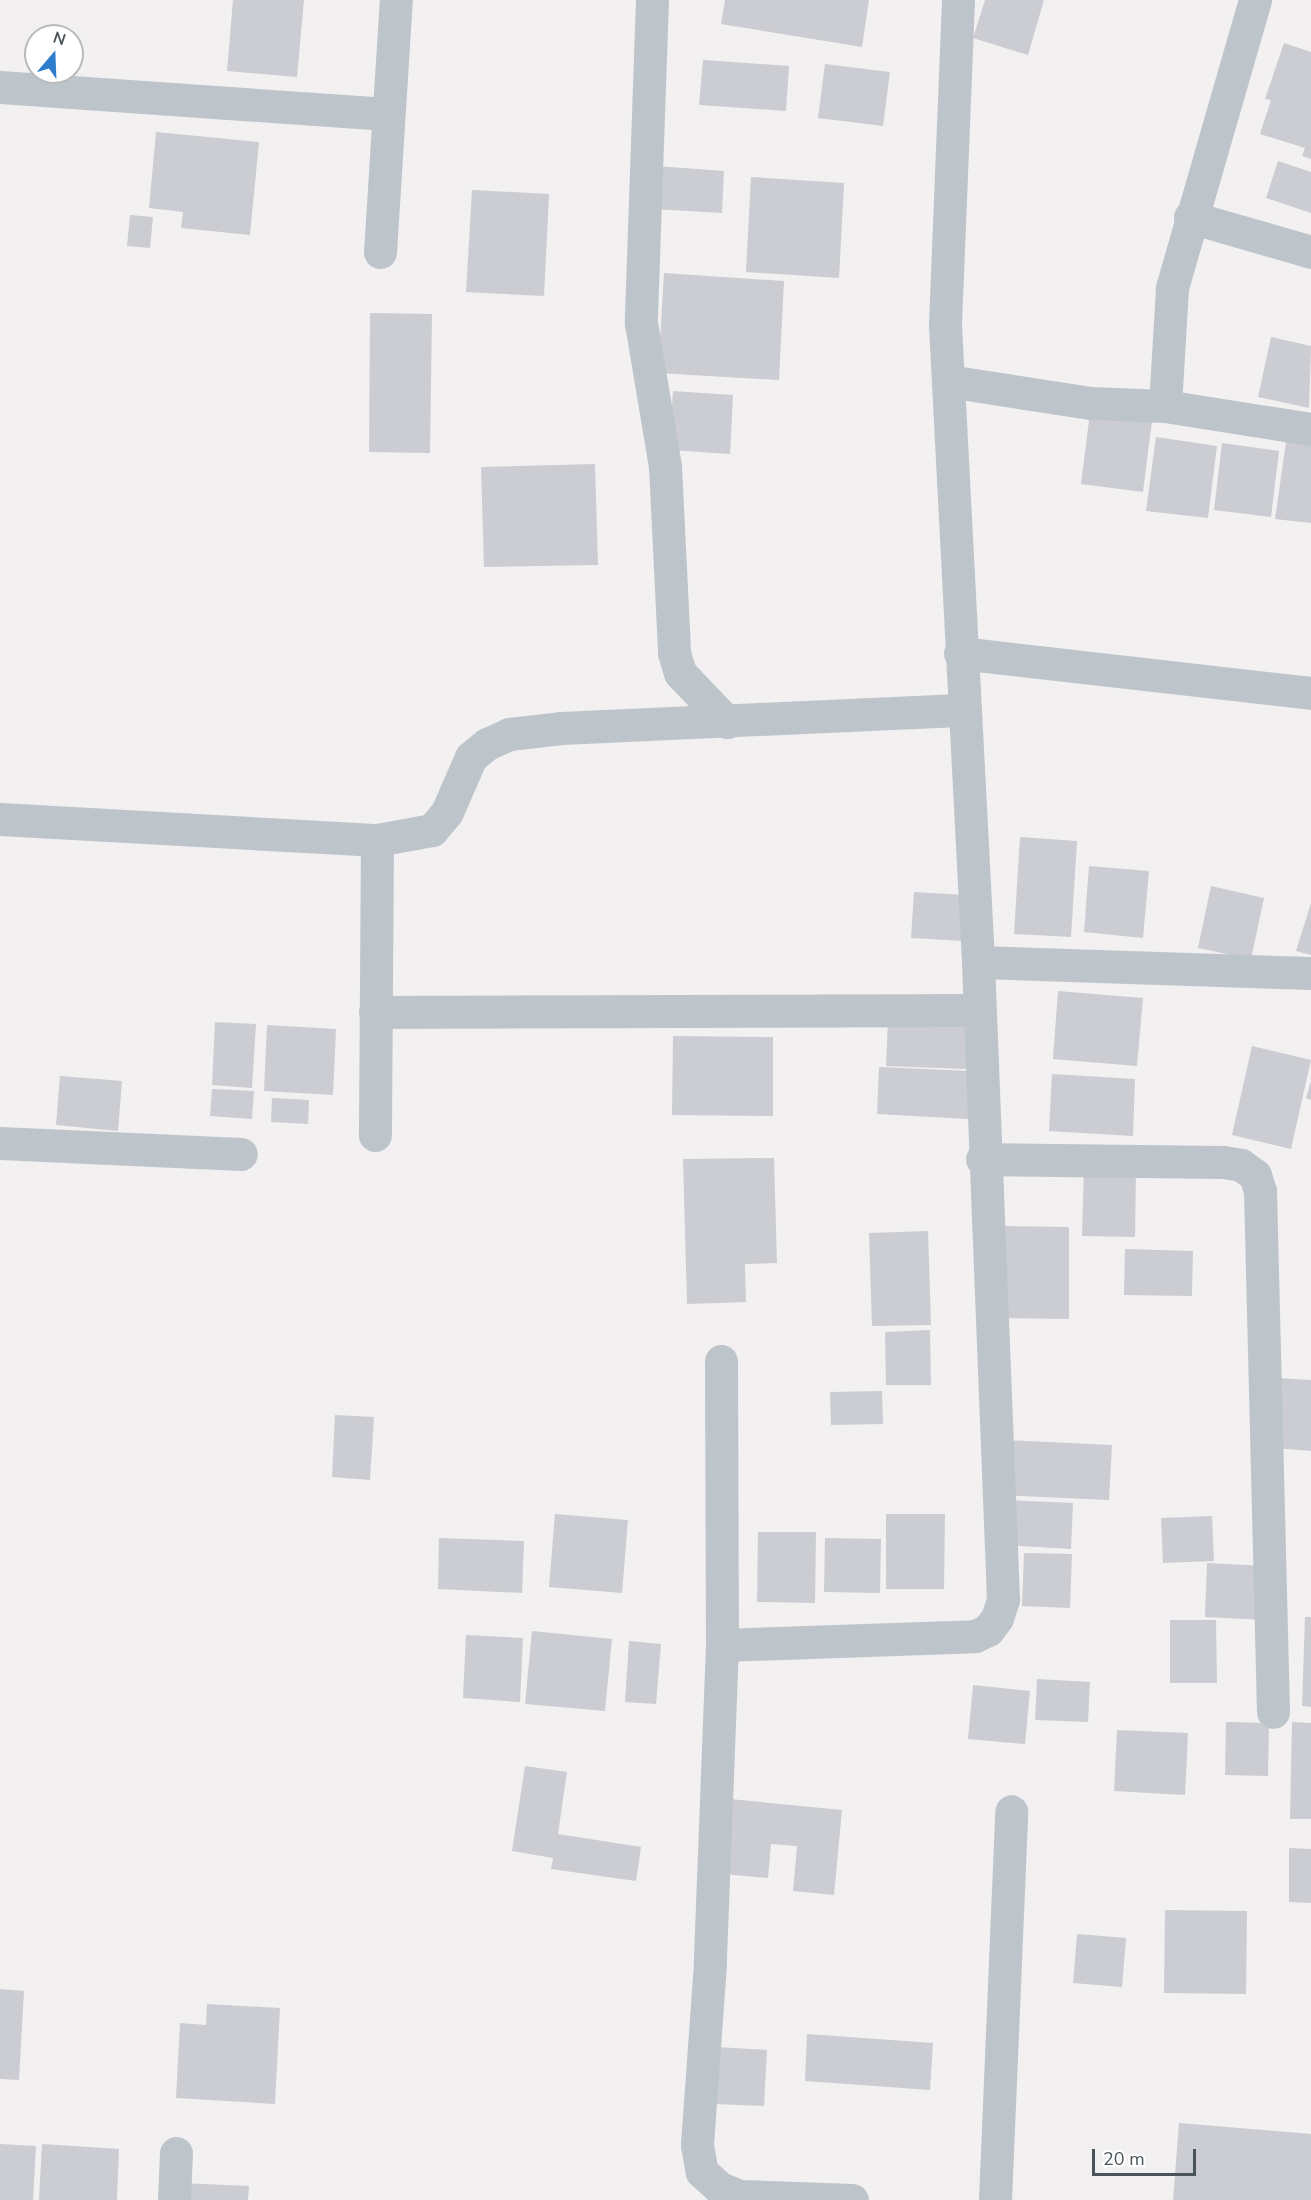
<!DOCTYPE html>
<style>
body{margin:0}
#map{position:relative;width:1311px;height:2200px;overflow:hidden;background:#f2f0f0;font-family:"Nunito Sans",sans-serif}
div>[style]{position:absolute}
.building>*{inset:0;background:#cbcdd2}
.minor>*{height:33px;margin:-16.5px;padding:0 16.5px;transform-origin:16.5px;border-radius:16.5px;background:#bdc5cb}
span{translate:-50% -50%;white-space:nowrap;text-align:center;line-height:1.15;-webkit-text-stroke:4.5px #fff;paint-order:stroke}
.north{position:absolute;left:24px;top:24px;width:60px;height:60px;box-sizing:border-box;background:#fff;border:2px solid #b7bbbd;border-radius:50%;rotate:19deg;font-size:16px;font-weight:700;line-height:24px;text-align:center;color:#4a545b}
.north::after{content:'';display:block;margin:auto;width:21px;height:27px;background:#2f7dcd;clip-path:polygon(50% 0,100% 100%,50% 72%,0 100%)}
.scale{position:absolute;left:1092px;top:2149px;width:104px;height:27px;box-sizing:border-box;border:3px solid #4a545b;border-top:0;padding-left:8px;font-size:18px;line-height:21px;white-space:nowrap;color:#4a545b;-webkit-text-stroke:4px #fff;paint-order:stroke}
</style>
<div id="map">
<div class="building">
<div style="clip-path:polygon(233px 0,304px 0,297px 77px,227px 71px)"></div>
<div style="clip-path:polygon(725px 0,869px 0,862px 47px,721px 24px)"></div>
<div style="clip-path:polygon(985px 0,1044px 0,1028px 55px,973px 38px)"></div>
<div style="clip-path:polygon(1284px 43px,1311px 52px,1311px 159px,1302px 156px,1305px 148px,1260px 134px,1271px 100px,1265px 99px)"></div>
<div style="clip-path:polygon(703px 60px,789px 66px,786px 111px,699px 105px)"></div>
<div style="clip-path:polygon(825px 64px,890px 72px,883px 126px,818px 118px)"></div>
<div style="clip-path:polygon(156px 132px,259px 142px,250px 235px,181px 228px,183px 212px,149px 208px)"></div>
<div style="clip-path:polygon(1278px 161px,1311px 172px,1311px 213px,1266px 198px)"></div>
<div style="clip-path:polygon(656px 166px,724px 171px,722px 213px,653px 209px)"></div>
<div style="clip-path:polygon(751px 177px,844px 183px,839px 278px,746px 272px)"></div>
<div style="clip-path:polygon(472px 190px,549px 194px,544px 296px,466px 292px)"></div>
<div style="clip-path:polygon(130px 215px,153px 217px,150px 248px,127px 246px)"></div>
<div style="clip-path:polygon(664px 273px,784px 281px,779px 380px,658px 373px)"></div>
<div style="clip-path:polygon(370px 313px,432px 314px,430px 453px,369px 452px)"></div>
<div style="clip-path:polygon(1271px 337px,1311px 346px,1309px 408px,1258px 397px)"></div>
<div style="clip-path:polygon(673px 391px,733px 395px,730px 454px,669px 450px)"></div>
<div style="clip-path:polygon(1091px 405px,1153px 413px,1143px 492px,1081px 484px)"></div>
<div style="clip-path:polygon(1288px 428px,1311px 431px,1311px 523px,1275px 519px)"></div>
<div style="clip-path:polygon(1156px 437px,1217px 446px,1208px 518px,1146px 511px)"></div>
<div style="clip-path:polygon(1222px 443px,1279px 451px,1271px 517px,1214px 510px)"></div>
<div style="clip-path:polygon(595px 464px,598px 565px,484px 567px,481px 467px)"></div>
<div style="clip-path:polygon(1020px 837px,1077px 841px,1071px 937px,1014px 934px)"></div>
<div style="clip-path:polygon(1089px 866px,1149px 871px,1143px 938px,1084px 932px)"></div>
<div style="clip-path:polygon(1211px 886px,1264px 898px,1251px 959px,1198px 948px)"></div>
<div style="clip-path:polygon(914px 892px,966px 895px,964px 941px,911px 938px)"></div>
<div style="clip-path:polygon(1311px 903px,1311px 955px,1296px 951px)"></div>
<div style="clip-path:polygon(1058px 991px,1143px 998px,1137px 1066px,1053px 1059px)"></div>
<div style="clip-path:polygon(888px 1020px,967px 1024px,966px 1069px,886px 1066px)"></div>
<div style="clip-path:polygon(215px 1022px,256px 1024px,252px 1088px,212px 1085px)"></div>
<div style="clip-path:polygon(267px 1025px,336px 1029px,333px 1095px,264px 1091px)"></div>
<div style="clip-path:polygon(673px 1036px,773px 1037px,773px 1116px,672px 1115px)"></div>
<div style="clip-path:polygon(1252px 1046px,1311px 1060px,1291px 1149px,1232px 1135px)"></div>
<div style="clip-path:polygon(879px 1067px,970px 1071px,968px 1119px,877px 1114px)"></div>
<div style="clip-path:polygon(1052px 1074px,1135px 1079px,1133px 1136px,1049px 1131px)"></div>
<div style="clip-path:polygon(60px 1076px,122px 1081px,118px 1131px,56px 1125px)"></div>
<div style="clip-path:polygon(1311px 1081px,1311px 1100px,1306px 1098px)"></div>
<div style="clip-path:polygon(212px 1089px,254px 1091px,252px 1119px,210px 1116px)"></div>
<div style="clip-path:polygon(272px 1098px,309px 1100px,308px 1124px,271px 1122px)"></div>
<div style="clip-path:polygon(774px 1158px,777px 1263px,745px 1264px,746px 1302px,687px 1304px,683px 1159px)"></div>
<div style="clip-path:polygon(1084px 1166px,1136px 1167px,1135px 1237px,1082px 1236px)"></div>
<div style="clip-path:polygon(995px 1226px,1069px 1227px,1069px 1319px,995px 1318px)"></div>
<div style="clip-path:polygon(928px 1231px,931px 1325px,872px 1326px,869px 1233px)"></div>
<div style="clip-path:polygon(1125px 1249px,1193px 1251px,1192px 1296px,1124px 1295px)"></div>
<div style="clip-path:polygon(930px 1330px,931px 1385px,886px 1385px,885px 1332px)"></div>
<div style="clip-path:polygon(1278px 1378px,1311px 1380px,1311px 1451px,1274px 1448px)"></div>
<div style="clip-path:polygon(882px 1391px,883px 1424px,831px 1425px,830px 1392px)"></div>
<div style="clip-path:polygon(335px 1415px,374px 1417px,370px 1480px,332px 1477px)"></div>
<div style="clip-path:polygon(1003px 1440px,1112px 1445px,1109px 1500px,1001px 1495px)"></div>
<div style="clip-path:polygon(1005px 1500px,1073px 1503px,1071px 1549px,1004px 1545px)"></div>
<div style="clip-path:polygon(555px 1514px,628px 1520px,622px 1593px,549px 1587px)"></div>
<div style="clip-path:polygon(886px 1514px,945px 1514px,944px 1589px,886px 1589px)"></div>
<div style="clip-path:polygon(1212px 1516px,1214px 1561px,1163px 1563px,1161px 1518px)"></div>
<div style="clip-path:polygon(758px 1532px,816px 1532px,815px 1603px,757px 1602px)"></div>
<div style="clip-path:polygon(439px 1538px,524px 1541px,522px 1593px,438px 1589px)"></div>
<div style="clip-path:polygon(825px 1538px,881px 1539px,880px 1593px,824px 1592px)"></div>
<div style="clip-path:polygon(1024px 1553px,1072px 1554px,1070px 1608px,1022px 1606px)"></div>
<div style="clip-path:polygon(1207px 1563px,1266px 1566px,1264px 1620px,1205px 1617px)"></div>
<div style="clip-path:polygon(1305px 1617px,1311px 1617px,1311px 1707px,1302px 1706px)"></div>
<div style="clip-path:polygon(1170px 1620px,1216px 1620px,1217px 1683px,1170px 1683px)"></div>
<div style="clip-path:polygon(532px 1631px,612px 1639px,605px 1711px,525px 1704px)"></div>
<div style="clip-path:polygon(466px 1635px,523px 1638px,520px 1702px,463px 1698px)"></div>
<div style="clip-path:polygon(629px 1641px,661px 1644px,656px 1704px,625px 1702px)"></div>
<div style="clip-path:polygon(1037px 1679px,1090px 1682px,1088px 1722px,1035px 1720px)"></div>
<div style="clip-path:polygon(973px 1685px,1030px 1691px,1025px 1744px,968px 1739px)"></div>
<div style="clip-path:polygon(1226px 1722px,1269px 1723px,1268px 1776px,1225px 1775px)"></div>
<div style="clip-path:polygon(1292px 1722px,1311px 1723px,1311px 1819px,1290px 1819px)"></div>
<div style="clip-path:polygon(1117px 1730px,1188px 1733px,1185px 1795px,1114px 1791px)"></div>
<div style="clip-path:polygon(525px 1766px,567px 1772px,558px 1834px,641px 1847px,636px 1881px,551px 1869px,553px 1858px,512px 1851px)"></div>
<div style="clip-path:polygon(730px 1799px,842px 1810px,834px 1895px,793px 1891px,797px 1846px,771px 1844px,768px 1878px,723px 1874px)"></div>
<div style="clip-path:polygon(1289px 1848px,1311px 1849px,1311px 1903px,1289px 1902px)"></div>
<div style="clip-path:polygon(1165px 1910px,1247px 1911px,1246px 1994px,1164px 1993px)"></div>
<div style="clip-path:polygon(1077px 1934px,1126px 1938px,1122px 1987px,1073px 1983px)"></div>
<div style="clip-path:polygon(0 1989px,24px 1991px,19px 2080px,0 2079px)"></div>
<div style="clip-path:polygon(207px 2004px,280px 2008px,275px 2104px,176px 2098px,180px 2023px,206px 2025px)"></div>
<div style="clip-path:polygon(807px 2034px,933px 2043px,930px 2090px,805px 2081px)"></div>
<div style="clip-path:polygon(716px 2047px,767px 2050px,764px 2106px,714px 2104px)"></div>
<div style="clip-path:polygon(1179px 2123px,1311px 2134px,1311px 2200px,1173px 2200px)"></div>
<div style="clip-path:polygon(0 2144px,36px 2146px,33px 2200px,0 2200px)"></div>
<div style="clip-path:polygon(42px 2144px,119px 2149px,117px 2200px,39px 2200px)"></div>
<div style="clip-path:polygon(180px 2183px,249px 2186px,248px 2200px,180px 2200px)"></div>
</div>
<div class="minor">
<div style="left:652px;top:0;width:323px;rotate:92deg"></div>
<div style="left:641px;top:323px;width:145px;rotate:80.5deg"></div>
<div style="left:665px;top:466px;width:187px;rotate:87.2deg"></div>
<div style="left:674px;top:653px;width:21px;rotate:73deg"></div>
<div style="left:680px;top:673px;width:68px;rotate:46.2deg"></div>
<div style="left:958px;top:0;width:325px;rotate:92.3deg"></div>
<div style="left:945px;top:325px;width:638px;rotate:87.03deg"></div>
<div style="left:978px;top:962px;width:333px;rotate:1.9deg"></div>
<div style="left:1255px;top:0;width:300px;rotate:106.1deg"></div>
<div style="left:1172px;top:288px;width:118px;rotate:93.4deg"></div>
<div style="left:1165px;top:406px;width:148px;rotate:9deg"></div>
<div style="left:0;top:87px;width:388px;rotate:4deg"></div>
<div style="left:1190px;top:217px;width:126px;rotate:16.1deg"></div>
<div style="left:380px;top:252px;width:253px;rotate:-86.4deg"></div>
<div style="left:948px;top:381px;width:144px;rotate:8.8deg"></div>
<div style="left:1090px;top:403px;width:75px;rotate:2.3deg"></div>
<div style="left:960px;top:653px;width:353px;rotate:6.5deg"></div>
<div style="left:0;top:819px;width:378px;rotate:3.2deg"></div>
<div style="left:377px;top:840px;width:295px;rotate:90.4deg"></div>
<div style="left:377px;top:840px;width:56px;rotate:-10.3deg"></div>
<div style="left:432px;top:830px;width:23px;rotate:-50deg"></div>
<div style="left:447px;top:812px;width:60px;rotate:-66.4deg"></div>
<div style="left:471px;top:757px;width:21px;rotate:-39deg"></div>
<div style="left:487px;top:744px;width:24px;rotate:-24deg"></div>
<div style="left:509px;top:734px;width:52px;rotate:-6.6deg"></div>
<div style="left:561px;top:728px;width:404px;rotate:-2.6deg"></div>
<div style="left:375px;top:1012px;width:603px;rotate:-0.19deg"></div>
<div style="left:0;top:1143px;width:241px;rotate:2.6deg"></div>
<div style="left:982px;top:1159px;width:241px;rotate:0.7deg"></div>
<div style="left:1223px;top:1162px;width:18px;rotate:9deg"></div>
<div style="left:1241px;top:1165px;width:17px;rotate:36deg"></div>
<div style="left:1255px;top:1175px;width:17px;rotate:73deg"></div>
<div style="left:1260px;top:1191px;width:521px;rotate:88.57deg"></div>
<div style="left:721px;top:1361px;width:284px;rotate:89.8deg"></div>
<div style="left:722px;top:1645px;width:318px;rotate:92.2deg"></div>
<div style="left:710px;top:1963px;width:182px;rotate:94.1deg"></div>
<div style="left:697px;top:2145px;width:27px;rotate:80deg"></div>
<div style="left:702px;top:2172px;width:24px;rotate:42deg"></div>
<div style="left:720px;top:2188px;width:21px;rotate:23deg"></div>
<div style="left:739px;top:2196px;width:113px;rotate:2deg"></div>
<div style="left:722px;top:1645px;width:253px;rotate:-2deg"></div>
<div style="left:975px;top:1636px;width:14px;rotate:-25deg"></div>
<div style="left:988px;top:1630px;width:15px;rotate:-53deg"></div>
<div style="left:997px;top:1618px;width:20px;rotate:-72deg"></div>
<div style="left:1003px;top:1599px;width:637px;rotate:-92.25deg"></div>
<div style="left:174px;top:2200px;width:47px;rotate:-87.6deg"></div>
<div style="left:995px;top:2200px;width:389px;rotate:-87.6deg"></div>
</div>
<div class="north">N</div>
<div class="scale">20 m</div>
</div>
